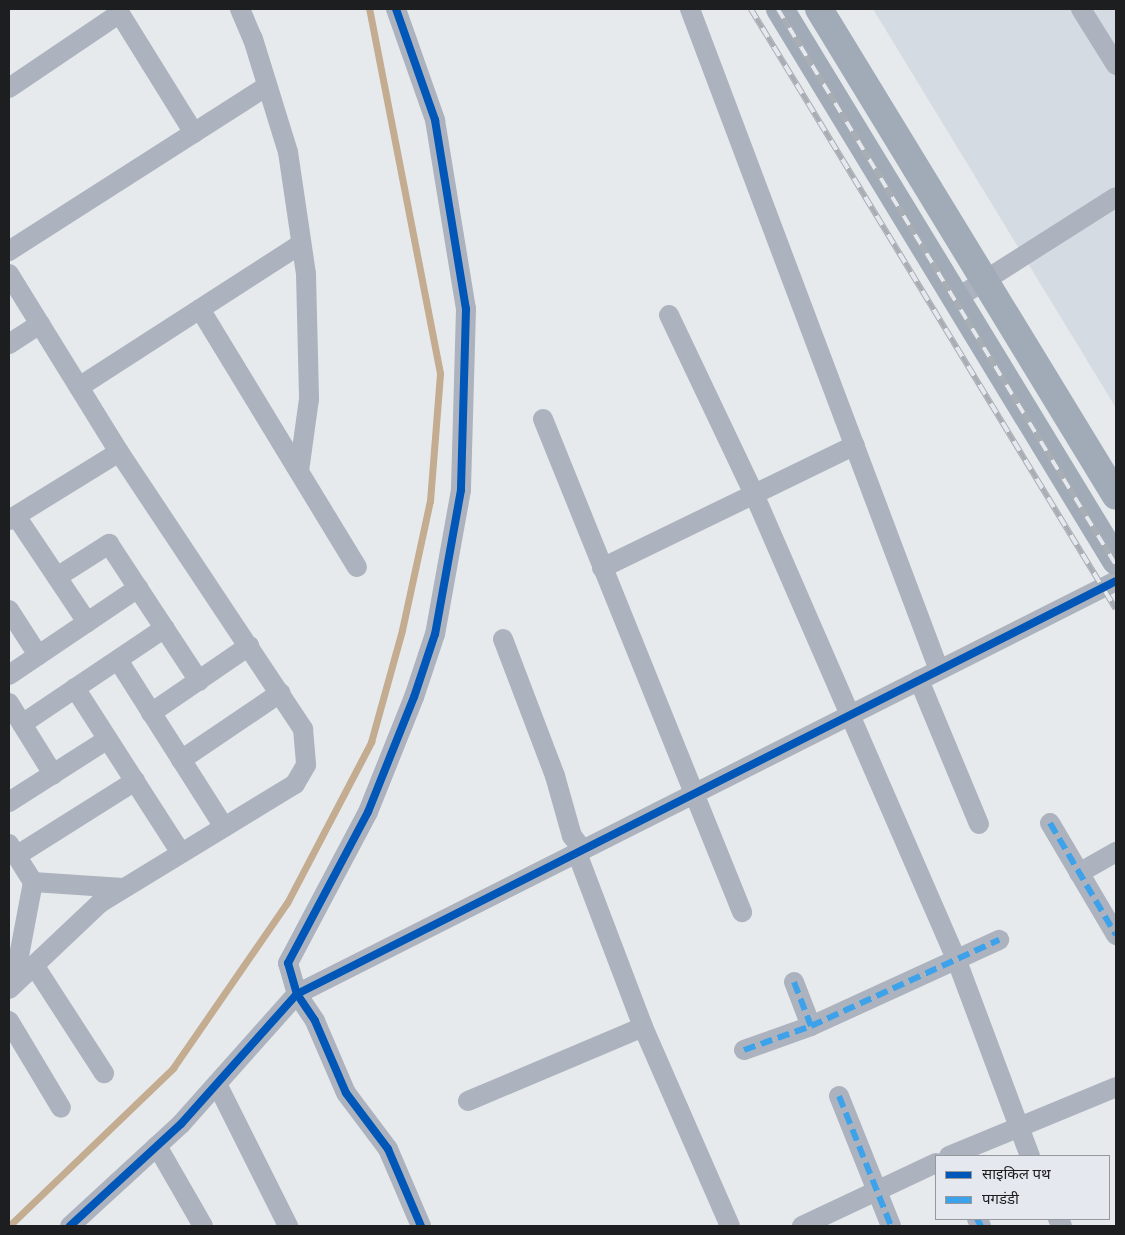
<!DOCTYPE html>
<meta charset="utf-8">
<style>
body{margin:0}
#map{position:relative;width:1125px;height:1235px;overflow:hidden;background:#e7eaed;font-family:"Fira Sans Condensed","Noto Sans Devanagari",sans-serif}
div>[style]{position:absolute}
.built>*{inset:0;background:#d5dbe3}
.stream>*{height:7px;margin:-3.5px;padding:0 3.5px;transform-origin:3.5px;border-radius:3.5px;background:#c3ac90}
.street>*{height:20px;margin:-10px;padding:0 10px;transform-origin:10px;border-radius:10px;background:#acb3be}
.primary>*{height:28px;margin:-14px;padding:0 14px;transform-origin:14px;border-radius:14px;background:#a1abb7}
.rail>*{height:5.5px;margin-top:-2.75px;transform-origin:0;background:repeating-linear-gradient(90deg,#e5e9ef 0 11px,#a8aeb4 0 22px);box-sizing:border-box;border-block:1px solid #a8aeb4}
.quiet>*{height:6px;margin-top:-3px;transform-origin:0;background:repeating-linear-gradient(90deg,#3da2ea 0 12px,transparent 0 18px)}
.cycleway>*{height:8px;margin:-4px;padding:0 4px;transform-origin:4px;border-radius:4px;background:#0057b8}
span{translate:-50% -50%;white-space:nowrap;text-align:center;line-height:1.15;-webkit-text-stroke:4.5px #e5e9ef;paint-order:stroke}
.frame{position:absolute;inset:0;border:10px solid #1d1e20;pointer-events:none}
.legend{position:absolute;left:935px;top:1155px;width:175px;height:65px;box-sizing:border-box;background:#e5e9ef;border:1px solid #95989c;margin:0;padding:6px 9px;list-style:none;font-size:15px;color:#1d1e20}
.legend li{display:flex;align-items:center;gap:10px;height:25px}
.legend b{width:25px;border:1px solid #95989c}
</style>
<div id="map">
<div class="built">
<div style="clip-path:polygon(873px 9px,1116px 9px,1116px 408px)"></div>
</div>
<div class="stream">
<div style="left:9px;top:1226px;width:228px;rotate:-43.9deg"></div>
<div style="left:173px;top:1068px;width:201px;rotate:-55.4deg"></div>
<div style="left:287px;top:903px;width:182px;rotate:-62.4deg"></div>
<div style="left:371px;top:742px;width:116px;rotate:-74.5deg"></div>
<div style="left:402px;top:630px;width:132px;rotate:-77.8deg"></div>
<div style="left:430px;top:501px;width:128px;rotate:-85.5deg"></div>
<div style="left:440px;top:373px;width:371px;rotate:-101deg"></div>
</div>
<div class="street">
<div style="left:117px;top:9px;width:146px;rotate:58.2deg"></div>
<div style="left:240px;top:9px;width:33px;rotate:67deg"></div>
<div style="left:253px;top:39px;width:118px;rotate:72.8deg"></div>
<div style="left:288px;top:152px;width:123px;rotate:81.6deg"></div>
<div style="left:306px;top:274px;width:125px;rotate:88.6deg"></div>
<div style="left:309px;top:399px;width:73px;rotate:97.9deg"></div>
<div style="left:396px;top:9px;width:118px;rotate:70.6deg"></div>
<div style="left:435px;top:120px;width:192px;rotate:80.7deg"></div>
<div style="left:466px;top:309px;width:181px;rotate:91.6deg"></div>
<div style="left:461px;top:490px;width:146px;rotate:100.2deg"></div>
<div style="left:435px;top:634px;width:66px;rotate:108.4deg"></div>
<div style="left:414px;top:697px;width:124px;rotate:111.8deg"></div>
<div style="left:368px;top:812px;width:171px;rotate:117.9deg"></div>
<div style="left:288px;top:963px;width:32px;rotate:74deg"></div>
<div style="left:297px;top:994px;width:32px;rotate:56deg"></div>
<div style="left:315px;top:1021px;width:78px;rotate:66.7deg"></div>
<div style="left:346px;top:1093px;width:70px;rotate:53.1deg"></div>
<div style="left:388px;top:1149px;width:84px;rotate:66.8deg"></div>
<div style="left:690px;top:9px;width:706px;rotate:69.36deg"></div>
<div style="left:1081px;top:9px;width:66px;rotate:58deg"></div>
<div style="left:9px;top:88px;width:134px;rotate:-34deg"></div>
<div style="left:9px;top:251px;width:306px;rotate:-32.6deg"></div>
<div style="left:9px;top:274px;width:209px;rotate:58.3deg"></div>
<div style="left:119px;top:452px;width:333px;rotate:56.4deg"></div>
<div style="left:303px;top:729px;width:36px;rotate:85deg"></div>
<div style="left:306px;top:765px;width:22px;rotate:120deg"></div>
<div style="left:295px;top:784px;width:228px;rotate:148.6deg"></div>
<div style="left:100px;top:903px;width:125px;rotate:136.6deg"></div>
<div style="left:957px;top:298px;width:188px;rotate:-32.4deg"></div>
<div style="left:200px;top:309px;width:302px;rotate:58.7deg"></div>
<div style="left:669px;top:315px;width:198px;rotate:64.6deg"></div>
<div style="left:754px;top:494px;width:509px;rotate:66.51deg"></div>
<div style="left:957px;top:961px;width:208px;rotate:69.5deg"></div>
<div style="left:9px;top:344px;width:37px;rotate:-33deg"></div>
<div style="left:79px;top:387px;width:264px;rotate:-32.8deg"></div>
<div style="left:543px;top:419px;width:532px;rotate:68.02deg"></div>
<div style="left:16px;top:516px;width:128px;rotate:56.2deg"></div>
<div style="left:9px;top:520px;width:129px;rotate:-31.7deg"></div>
<div style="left:602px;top:568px;width:281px;rotate:-25.9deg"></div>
<div style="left:57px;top:577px;width:62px;rotate:-32.4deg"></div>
<div style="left:109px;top:544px;width:164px;rotate:56.7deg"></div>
<div style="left:9px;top:610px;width:54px;rotate:57.2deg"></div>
<div style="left:503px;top:639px;width:147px;rotate:69.2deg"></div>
<div style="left:555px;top:776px;width:62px;rotate:74.2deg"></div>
<div style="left:572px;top:836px;width:18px;rotate:52deg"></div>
<div style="left:118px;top:660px;width:198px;rotate:57.6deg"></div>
<div style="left:9px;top:675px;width:156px;rotate:-34deg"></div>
<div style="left:919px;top:680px;width:156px;rotate:67.4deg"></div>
<div style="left:75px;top:688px;width:196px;rotate:57.3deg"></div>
<div style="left:9px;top:703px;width:84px;rotate:58.2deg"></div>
<div style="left:151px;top:713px;width:119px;rotate:-34.4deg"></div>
<div style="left:22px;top:724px;width:172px;rotate:-33.9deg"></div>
<div style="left:181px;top:760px;width:120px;rotate:-34.1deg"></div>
<div style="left:9px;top:802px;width:117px;rotate:-32.5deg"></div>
<div style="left:1050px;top:823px;width:130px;rotate:59.5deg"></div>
<div style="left:9px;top:844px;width:45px;rotate:57.7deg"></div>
<div style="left:33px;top:882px;width:103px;rotate:100.7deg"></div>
<div style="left:577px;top:853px;width:186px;rotate:69.2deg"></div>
<div style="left:643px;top:1027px;width:217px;rotate:66.4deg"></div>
<div style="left:16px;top:856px;width:141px;rotate:-32.2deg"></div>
<div style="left:1079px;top:873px;width:43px;rotate:-29.6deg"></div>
<div style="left:33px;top:882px;width:90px;rotate:3.8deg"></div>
<div style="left:34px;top:965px;width:129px;rotate:57.1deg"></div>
<div style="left:794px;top:982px;width:47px;rotate:68.9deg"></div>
<div style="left:9px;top:1021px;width:101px;rotate:59.1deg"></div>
<div style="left:744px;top:1050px;width:71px;rotate:-19.7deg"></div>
<div style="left:811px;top:1026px;width:207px;rotate:-24.6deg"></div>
<div style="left:218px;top:1086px;width:157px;rotate:63.4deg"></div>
<div style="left:839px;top:1096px;width:140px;rotate:68.2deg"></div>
<div style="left:468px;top:1101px;width:190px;rotate:-22.9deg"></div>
<div style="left:157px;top:1146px;width:92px;rotate:60.1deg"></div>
<div style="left:949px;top:1156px;width:181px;rotate:-22.4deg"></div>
<div style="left:977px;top:1219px;width:8px;rotate:60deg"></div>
<div style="left:1058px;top:1219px;width:8px;rotate:60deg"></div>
<div style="left:70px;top:1226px;width:151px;rotate:-42.6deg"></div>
<div style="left:181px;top:1124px;width:174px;rotate:-48.3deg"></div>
<div style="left:297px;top:994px;width:917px;rotate:-26.76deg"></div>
<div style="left:802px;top:1226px;width:148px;rotate:-25.2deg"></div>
</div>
<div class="primary">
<div style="left:780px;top:9px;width:646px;rotate:58.67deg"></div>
<div style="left:819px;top:9px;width:570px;rotate:58.62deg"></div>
</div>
<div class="rail">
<div style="left:751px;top:9px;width:702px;rotate:58.69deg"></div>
<div style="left:778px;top:9px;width:651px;rotate:58.7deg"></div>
</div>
<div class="quiet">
<div style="left:1050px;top:823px;width:130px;rotate:59.5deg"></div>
<div style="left:794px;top:982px;width:47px;rotate:68.9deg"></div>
<div style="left:744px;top:1050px;width:71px;rotate:-19.7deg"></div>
<div style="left:811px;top:1026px;width:207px;rotate:-24.6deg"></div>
<div style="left:839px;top:1096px;width:140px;rotate:68.2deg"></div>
<div style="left:977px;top:1219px;width:8px;rotate:60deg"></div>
</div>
<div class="cycleway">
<div style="left:396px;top:9px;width:118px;rotate:70.6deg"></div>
<div style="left:435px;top:120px;width:192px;rotate:80.7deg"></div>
<div style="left:466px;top:309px;width:181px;rotate:91.6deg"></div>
<div style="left:461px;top:490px;width:146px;rotate:100.2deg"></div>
<div style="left:435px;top:634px;width:66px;rotate:108.4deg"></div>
<div style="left:414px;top:697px;width:124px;rotate:111.8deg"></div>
<div style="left:368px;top:812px;width:171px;rotate:117.9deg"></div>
<div style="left:288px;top:963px;width:32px;rotate:74deg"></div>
<div style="left:297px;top:994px;width:32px;rotate:56deg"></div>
<div style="left:315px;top:1021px;width:78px;rotate:66.7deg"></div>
<div style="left:346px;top:1093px;width:70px;rotate:53.1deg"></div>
<div style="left:388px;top:1149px;width:84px;rotate:66.8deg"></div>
<div style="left:70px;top:1226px;width:151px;rotate:-42.6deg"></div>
<div style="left:181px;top:1124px;width:174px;rotate:-48.3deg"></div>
<div style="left:297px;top:994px;width:917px;rotate:-26.76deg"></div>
</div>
<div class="frame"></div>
<ul class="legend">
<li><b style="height:6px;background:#0057b8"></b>साइकिल पथ</li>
<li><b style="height:6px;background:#3da2ea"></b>पगडंडी</li>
</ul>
</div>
